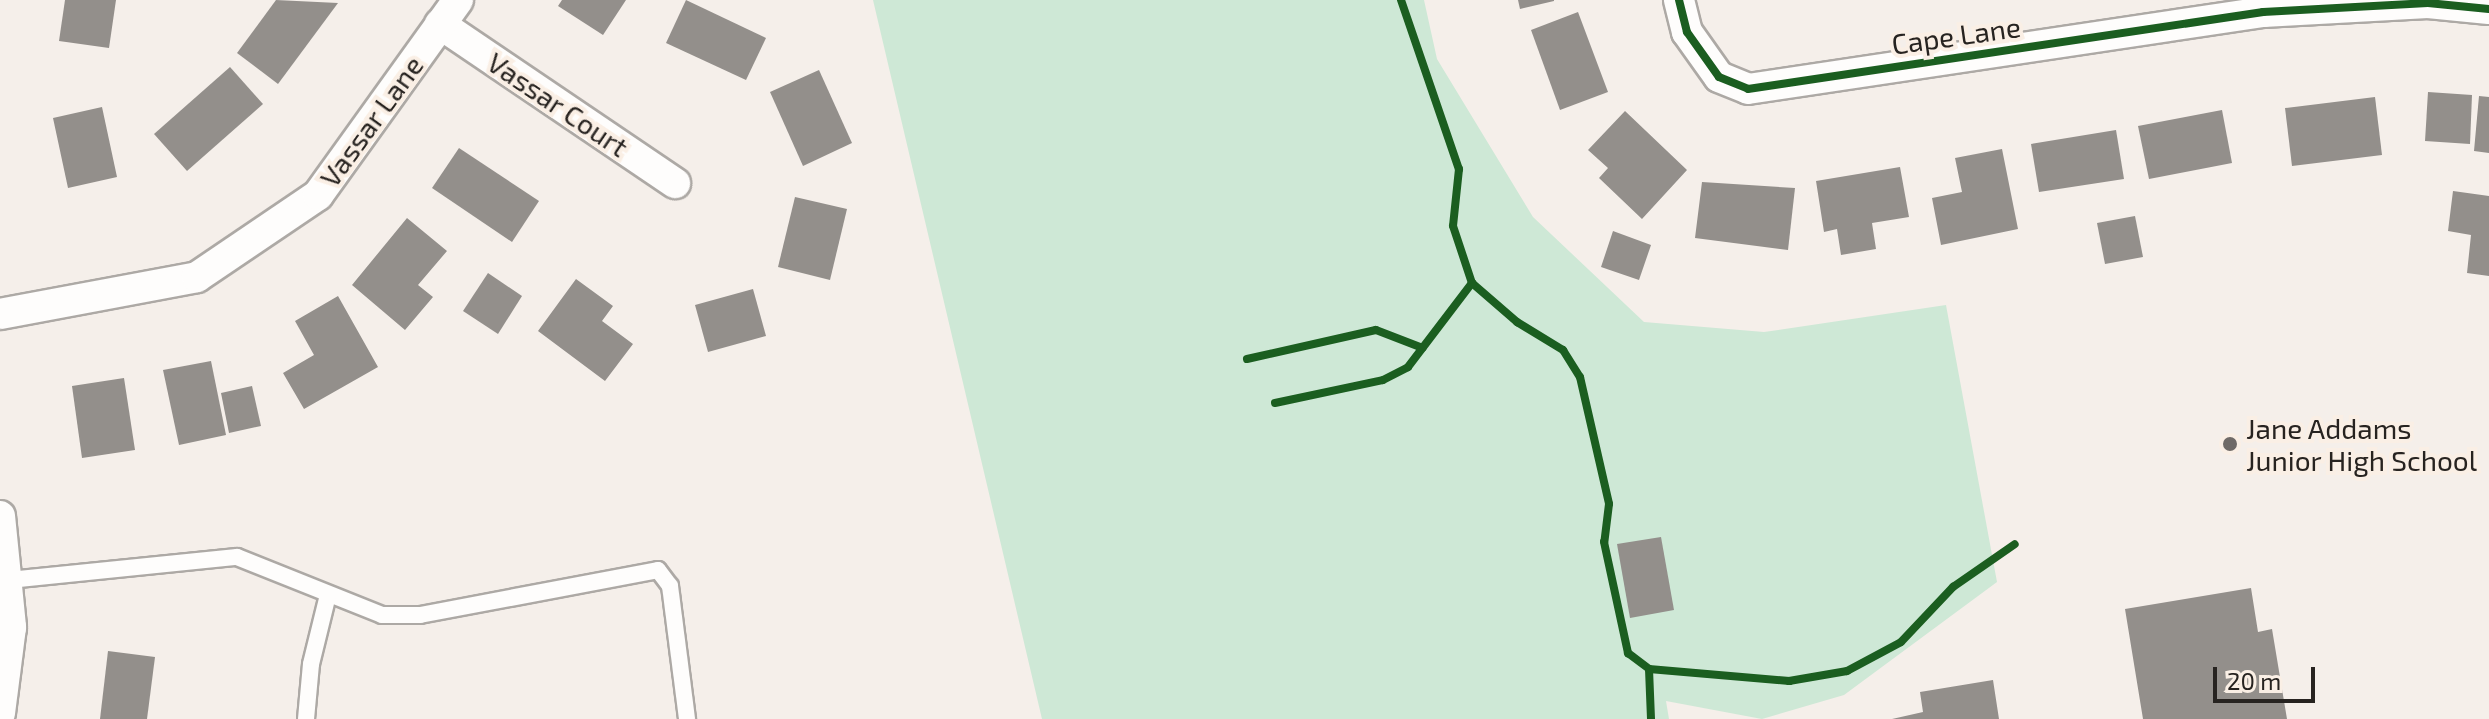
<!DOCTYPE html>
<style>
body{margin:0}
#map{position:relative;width:2489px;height:719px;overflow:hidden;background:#f5efea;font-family:"Exo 2",sans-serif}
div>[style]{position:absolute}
.green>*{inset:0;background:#cee8d6}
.building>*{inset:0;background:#938f8b}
.roads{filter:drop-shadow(2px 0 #ada9a5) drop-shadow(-2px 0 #ada9a5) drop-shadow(0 2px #ada9a5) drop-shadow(0 -2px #ada9a5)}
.service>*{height:16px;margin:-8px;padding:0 8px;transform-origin:8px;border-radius:8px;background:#fefdfc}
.minor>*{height:30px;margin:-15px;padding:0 15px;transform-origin:15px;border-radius:15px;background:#fefdfc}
.cycleway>*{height:8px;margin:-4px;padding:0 4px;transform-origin:4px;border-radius:4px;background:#1b5e20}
.dots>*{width:22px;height:22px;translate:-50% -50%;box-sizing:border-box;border:4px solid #faefe5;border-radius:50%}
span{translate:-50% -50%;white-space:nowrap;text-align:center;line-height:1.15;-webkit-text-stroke:8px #faefe5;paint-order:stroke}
.street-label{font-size:28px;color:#272320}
.poi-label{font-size:28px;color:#272320}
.left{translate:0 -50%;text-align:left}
.scale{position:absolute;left:2213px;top:667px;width:102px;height:36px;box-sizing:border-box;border:4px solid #272320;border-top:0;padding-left:10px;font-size:24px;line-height:28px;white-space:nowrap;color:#272320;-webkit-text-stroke:6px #faefe5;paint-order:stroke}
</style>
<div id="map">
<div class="green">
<div style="clip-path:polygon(873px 0,1424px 0,1437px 59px,1533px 217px,1644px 322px,1764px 332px,1946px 305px,1997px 582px,1844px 695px,1762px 719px,1666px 701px,1669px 719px,1042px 719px)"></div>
</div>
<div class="building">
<div style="clip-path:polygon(65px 0,116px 0,109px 48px,59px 41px)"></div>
<div style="clip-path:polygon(276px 0,338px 3px,278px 84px,237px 53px)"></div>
<div style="clip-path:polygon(562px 0,626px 0,603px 35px,558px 6px)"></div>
<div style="clip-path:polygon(686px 0,766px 38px,746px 80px,666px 43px)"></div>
<div style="clip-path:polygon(1518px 0,1554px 0,1554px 1px,1520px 9px)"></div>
<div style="clip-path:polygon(1578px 12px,1608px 92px,1560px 110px,1531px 30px)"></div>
<div style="clip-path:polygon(230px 67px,263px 104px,187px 171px,154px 134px)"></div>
<div style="clip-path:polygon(819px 70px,852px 143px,803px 166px,770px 92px)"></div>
<div style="clip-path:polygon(2428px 92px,2472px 95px,2470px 144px,2425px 141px)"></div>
<div style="clip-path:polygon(2479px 96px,2489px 97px,2489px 153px,2474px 151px)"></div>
<div style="clip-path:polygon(2375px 97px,2382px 155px,2292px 166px,2285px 108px)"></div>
<div style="clip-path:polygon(102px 107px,117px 177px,68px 188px,53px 118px)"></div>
<div style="clip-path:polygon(2222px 110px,2232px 163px,2149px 179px,2138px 126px)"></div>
<div style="clip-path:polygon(1625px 111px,1687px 170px,1642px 219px,1599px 178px,1608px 168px,1588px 150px)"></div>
<div style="clip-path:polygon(2116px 130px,2124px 179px,2039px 192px,2031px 144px)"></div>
<div style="clip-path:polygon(459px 148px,539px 201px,512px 242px,432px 188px)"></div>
<div style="clip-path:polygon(2002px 149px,2018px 229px,1941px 245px,1932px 198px,1962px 192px,1955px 158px)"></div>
<div style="clip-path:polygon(1900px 167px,1909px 217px,1872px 223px,1876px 249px,1841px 255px,1837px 229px,1824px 232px,1816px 181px)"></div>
<div style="clip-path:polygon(1702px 182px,1795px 188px,1788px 250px,1695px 238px)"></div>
<div style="clip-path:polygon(2453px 191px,2489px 196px,2489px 276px,2467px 273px,2471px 235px,2448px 231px)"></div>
<div style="clip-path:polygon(795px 197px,847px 209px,830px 280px,778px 267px)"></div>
<div style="clip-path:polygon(2135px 216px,2143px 257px,2105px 264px,2097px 223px)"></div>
<div style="clip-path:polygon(407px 218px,447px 251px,418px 285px,433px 297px,405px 330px,352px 285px)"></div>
<div style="clip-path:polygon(1613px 231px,1651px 245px,1639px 280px,1601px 267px)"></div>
<div style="clip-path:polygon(488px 273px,522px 296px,498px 334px,463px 311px)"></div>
<div style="clip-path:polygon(576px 279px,613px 306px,602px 321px,633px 344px,605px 381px,538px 331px)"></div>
<div style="clip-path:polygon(753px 289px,766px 336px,708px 352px,695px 305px)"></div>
<div style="clip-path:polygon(338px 296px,378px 367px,304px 409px,283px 373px,314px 355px,295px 321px)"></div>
<div style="clip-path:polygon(211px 361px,226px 435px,179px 445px,163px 370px)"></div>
<div style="clip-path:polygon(124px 378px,135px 450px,82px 458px,72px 386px)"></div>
<div style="clip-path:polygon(252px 386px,261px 426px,229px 433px,221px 393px)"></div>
<div style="clip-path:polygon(1661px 537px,1674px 610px,1630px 618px,1617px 544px)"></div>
<div style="clip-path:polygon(2251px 588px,2258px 632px,2272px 629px,2287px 719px,2143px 719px,2125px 609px)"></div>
<div style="clip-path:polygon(108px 651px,155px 657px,147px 719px,100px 719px)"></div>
<div style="clip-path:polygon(1993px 680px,1999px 719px,1892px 719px,1923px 712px,1920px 692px)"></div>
</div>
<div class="roads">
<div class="service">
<div style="left:9px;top:580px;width:229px;rotate:-5.8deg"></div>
<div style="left:237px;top:557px;width:156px;rotate:21.8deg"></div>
<div style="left:382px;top:615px;width:38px"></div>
<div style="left:420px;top:615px;width:242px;rotate:-10.7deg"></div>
<div style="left:658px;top:570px;width:20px;rotate:53deg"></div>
<div style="left:670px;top:586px;width:134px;rotate:82.7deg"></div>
<div style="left:306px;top:719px;width:55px;rotate:-84.8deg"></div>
<div style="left:311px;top:664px;width:71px;rotate:-76.2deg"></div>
</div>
<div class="minor">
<div style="left:1679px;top:0;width:33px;rotate:76deg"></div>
<div style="left:1687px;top:32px;width:55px;rotate:54.6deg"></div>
<div style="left:1719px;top:77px;width:31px;rotate:22deg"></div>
<div style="left:1748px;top:89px;width:521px;rotate:-8.5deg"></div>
<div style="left:2263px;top:12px;width:165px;rotate:-3.1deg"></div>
<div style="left:2428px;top:3px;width:61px;rotate:5.6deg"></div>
<div style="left:440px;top:24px;width:284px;rotate:34.1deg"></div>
<div style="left:0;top:314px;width:200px;rotate:-10.6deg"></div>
<div style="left:197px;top:277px;width:146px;rotate:-34.1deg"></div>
<div style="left:318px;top:195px;width:240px;rotate:-54.3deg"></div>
<div style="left:0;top:516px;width:112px;rotate:84.3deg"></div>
<div style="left:11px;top:627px;width:87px;rotate:97.3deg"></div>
</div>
</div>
<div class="cycleway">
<div style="left:1401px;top:0;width:179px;rotate:71.1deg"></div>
<div style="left:1459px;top:169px;width:57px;rotate:96deg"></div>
<div style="left:1453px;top:226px;width:60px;rotate:71.6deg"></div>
<div style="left:1472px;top:283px;width:60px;rotate:40.9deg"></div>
<div style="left:1517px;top:322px;width:54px;rotate:31.3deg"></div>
<div style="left:1563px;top:350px;width:32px;rotate:58deg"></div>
<div style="left:1580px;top:377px;width:130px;rotate:77.1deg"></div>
<div style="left:1609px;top:504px;width:38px;rotate:97deg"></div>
<div style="left:1604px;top:542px;width:114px;rotate:77.8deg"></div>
<div style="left:1628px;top:653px;width:26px;rotate:37deg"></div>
<div style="left:1649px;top:669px;width:50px;rotate:87.7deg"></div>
<div style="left:1679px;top:0;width:33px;rotate:76deg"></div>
<div style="left:1687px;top:32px;width:55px;rotate:54.6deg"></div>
<div style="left:1719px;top:77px;width:31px;rotate:22deg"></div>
<div style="left:1748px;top:89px;width:521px;rotate:-8.5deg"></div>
<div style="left:2263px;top:12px;width:165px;rotate:-3.1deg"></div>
<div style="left:2428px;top:3px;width:61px;rotate:5.6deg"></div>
<div style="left:1247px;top:359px;width:132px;rotate:-12.7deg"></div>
<div style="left:1376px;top:330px;width:50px;rotate:21deg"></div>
<div style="left:1275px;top:403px;width:110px;rotate:-12deg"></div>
<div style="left:1383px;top:380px;width:28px;rotate:-27deg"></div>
<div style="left:1408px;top:367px;width:106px;rotate:-52.7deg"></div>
<div style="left:1649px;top:669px;width:141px;rotate:4.9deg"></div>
<div style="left:1789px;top:681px;width:59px;rotate:-9.8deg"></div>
<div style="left:1847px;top:671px;width:61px;rotate:-28.2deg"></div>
<div style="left:1901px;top:642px;width:76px;rotate:-46.6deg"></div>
<div style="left:1953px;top:587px;width:75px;rotate:-34.7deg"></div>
</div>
<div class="dots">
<div style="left:2230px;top:444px;background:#6f6a67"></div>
</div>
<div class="street-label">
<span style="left:1956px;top:35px;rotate:-8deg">Cape Lane</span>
<span style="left:558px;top:104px;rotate:34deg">Vassar Court</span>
<span style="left:371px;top:121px;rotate:-54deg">Vassar Lane</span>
</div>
<div class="poi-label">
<span class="left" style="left:2246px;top:444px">Jane Addams<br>Junior High School</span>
</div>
<div class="scale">20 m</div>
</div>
